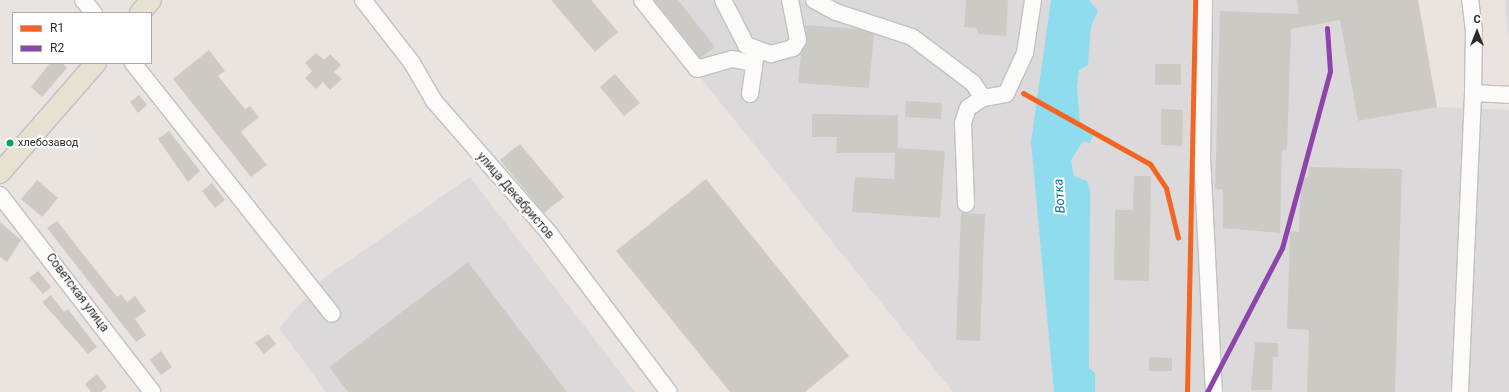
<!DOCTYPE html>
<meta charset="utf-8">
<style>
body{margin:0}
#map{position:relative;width:1509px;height:392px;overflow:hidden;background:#e9e4df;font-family:Roboto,sans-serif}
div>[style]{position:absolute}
.industrial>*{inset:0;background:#dcd9db}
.water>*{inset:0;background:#8fdcee}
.building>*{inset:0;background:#cdcac6}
.roads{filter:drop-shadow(1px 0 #c2c0c1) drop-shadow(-1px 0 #c2c0c1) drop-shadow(0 1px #c2c0c1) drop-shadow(0 -1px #c2c0c1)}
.minor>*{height:16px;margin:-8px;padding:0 8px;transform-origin:8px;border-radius:8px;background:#fcfbfa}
.major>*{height:20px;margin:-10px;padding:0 10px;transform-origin:10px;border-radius:10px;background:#e7e1d2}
.rail-1>*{height:5px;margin:-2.5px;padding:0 2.5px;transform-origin:2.5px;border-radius:2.5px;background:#f26522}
.rail-2>*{height:5px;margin:-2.5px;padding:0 2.5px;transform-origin:2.5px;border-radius:2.5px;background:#8e44ad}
.dots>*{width:11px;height:11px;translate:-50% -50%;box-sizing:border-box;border:2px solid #fff;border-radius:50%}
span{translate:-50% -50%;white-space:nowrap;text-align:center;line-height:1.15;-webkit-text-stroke:4px #fff;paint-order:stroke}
.bus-label{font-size:11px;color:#2a2a2a}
.left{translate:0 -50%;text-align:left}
.street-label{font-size:12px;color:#2a2a2a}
.water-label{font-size:13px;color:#0675a1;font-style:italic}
.legend{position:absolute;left:12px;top:12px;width:140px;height:52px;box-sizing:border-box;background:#fff;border:1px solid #aaa;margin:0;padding:5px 7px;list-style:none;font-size:12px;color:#2a2a2a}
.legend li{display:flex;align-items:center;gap:8px;height:20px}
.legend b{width:20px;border:1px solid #aaa}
.north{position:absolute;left:1457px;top:12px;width:40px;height:40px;-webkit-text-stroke:3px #fff;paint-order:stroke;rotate:0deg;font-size:11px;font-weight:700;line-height:16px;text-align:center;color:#2a2a2a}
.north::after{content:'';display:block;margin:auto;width:14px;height:18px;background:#2a2a2a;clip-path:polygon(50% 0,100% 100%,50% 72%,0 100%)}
</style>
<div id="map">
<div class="industrial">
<div style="clip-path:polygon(638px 0,1418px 0,1437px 107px,1509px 110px,1509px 392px,953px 392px)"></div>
<div style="clip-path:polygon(1505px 0,1509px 0,1509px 41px)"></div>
<div style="clip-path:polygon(470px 177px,612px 362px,635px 392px,326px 392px,279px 328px,324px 278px)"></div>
</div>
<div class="water">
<div style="clip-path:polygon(1051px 0,1089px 0,1098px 11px,1091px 26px,1088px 65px,1079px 70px,1077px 87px,1080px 124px,1093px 136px,1090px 143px,1083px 141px,1071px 160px,1074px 176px,1087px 181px,1090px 190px,1089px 368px,1095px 373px,1095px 392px,1054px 392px,1031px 142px)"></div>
</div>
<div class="building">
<div style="clip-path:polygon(551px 0,591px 0,618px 32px,595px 52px)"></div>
<div style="clip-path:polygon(654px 0,678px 0,715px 47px,700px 58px)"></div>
<div style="clip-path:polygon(966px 0,1008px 0,1006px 36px,978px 34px,976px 28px,964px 27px)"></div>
<div style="clip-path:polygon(1297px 0,1418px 0,1437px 107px,1358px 121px,1340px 20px,1291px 29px,1287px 150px,1282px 150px,1280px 233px,1223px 228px,1223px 190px,1215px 189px,1220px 11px,1299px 14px)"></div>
<div style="clip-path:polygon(805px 25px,858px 29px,874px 34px,869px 88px,798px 83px,801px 53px,807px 39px)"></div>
<div style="clip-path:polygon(209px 50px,225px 71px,218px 76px,245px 109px,250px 106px,259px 117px,241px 132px,267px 165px,251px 177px,173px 79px)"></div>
<div style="clip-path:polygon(316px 53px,324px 60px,330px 54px,341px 65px,334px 72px,342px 79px,330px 90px,323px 82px,316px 89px,305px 78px,312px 71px,305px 63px)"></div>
<div style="clip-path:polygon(50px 63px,62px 63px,67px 68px,42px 97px,31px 87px)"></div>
<div style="clip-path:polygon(1155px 64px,1181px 64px,1181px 85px,1155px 85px)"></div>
<div style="clip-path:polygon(615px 74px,640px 103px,624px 116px,600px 87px)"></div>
<div style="clip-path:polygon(139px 95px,147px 105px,138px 113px,130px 102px)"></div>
<div style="clip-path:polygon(906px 101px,942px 103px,941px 119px,905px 117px)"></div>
<div style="clip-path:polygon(1161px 109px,1183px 110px,1182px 146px,1161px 145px)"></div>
<div style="clip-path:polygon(812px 114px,898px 115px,898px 148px,945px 151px,940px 218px,852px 212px,855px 177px,894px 179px,895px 153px,836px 153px,837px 137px,812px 137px)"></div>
<div style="clip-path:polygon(169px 131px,200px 171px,188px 182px,158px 139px)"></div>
<div style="clip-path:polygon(520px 144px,564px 197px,544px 213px,500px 160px)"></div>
<div style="clip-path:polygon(1309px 167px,1402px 169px,1395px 392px,1307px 392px,1309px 330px,1287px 329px,1290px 231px,1299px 232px,1301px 178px,1308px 178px)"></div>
<div style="clip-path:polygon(1134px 176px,1151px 176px,1149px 281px,1114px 280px,1115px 210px,1133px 210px)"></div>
<div style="clip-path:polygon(706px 179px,849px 356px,805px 392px,730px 392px,616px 251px)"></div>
<div style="clip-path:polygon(37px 180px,58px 198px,42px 217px,21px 199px)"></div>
<div style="clip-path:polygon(212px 183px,225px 200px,215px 208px,202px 191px)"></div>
<div style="clip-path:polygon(961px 213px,985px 214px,980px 341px,956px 340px)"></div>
<div style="clip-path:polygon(57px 221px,117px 297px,121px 294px,127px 302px,135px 296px,146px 311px,135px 319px,146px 335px,136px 342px,47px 228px)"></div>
<div style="clip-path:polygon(0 222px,21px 240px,7px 262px,0 257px)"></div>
<div style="clip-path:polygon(468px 262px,567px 392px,348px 392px,329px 367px)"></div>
<div style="clip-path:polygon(38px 271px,51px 287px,43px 294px,29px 278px)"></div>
<div style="clip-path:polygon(51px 295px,64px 312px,68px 309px,97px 347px,88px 354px,42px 302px)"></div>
<div style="clip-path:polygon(268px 334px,276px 344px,264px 354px,255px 343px)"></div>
<div style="clip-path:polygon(1255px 342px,1278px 343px,1278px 357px,1273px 357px,1272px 390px,1251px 390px)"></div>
<div style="clip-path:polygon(161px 351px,172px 367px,161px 375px,150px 360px)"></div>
<div style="clip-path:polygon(1149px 357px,1172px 358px,1172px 371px,1149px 371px)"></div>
<div style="clip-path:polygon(97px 374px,107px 387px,101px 392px,91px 392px,85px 384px)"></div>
</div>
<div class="roads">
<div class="minor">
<div style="left:83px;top:0;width:17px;rotate:50deg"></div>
<div style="left:363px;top:0;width:80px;rotate:52.1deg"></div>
<div style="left:412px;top:63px;width:44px;rotate:59.9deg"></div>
<div style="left:434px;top:101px;width:175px;rotate:48.9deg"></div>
<div style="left:549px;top:233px;width:199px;rotate:53deg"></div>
<div style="left:642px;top:0;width:88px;rotate:51.4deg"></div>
<div style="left:697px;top:69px;width:36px;rotate:-16deg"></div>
<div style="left:732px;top:59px;width:21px;rotate:11deg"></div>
<div style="left:723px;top:0;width:51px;rotate:62.9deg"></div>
<div style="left:746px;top:45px;width:27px;rotate:20deg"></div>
<div style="left:771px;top:54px;width:23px;rotate:-15deg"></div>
<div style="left:793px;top:48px;width:9px;rotate:-58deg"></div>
<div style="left:798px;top:40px;width:41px;rotate:-101.3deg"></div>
<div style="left:814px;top:0;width:25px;rotate:29deg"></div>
<div style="left:836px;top:12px;width:80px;rotate:18.2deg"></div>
<div style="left:912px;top:37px;width:76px;rotate:37deg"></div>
<div style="left:973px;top:83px;width:18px;rotate:56deg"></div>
<div style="left:1204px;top:0;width:157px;rotate:90.7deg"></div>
<div style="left:1202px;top:157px;width:235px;rotate:87.1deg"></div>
<div style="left:133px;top:63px;width:320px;rotate:51.6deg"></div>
<div style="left:1473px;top:93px;width:36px;rotate:3deg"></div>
<div style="left:750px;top:94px;width:41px;rotate:-81.7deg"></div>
<div style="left:0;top:195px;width:249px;rotate:52.3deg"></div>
<div style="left:966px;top:204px;width:81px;rotate:-92.1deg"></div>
<div style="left:963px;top:123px;width:16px;rotate:-72deg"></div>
<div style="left:968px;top:108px;width:18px;rotate:-34deg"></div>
<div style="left:983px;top:98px;width:23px;rotate:-10deg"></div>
<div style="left:1006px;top:94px;width:45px;rotate:-65.1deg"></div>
<div style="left:1025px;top:53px;width:54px;rotate:-81.4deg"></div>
<div style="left:1460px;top:392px;width:299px;rotate:-87.5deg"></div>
<div style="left:1473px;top:93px;width:62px;rotate:-89.1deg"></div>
<div style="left:1474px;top:31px;width:31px;rotate:-97deg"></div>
</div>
<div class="major">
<div style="left:140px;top:13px;width:17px;rotate:-50deg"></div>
<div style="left:0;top:173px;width:146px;rotate:-48.9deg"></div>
</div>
</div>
<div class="rail-1">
<div style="left:1023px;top:93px;width:145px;rotate:29.2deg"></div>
<div style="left:1150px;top:164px;width:29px;rotate:56deg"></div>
<div style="left:1166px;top:188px;width:51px;rotate:76.5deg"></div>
<div style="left:1187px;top:392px;width:392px;rotate:-88.8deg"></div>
</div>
<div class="rail-2">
<div style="left:1207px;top:392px;width:162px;rotate:-62.5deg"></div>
<div style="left:1282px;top:248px;width:183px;rotate:-74.8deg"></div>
<div style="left:1330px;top:71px;width:43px;rotate:-94deg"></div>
</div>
<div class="dots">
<div style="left:10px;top:143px;background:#00a651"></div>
</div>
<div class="bus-label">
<span class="left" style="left:18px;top:143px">хлебозавод</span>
</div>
<div class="street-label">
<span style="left:515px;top:196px;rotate:49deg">улица Декабристов</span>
<span style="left:77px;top:293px;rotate:53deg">Советская улица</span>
</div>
<div class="water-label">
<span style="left:1060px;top:196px;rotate:-94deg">Вотка</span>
</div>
<ul class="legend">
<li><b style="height:5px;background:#f26522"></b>R1</li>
<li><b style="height:5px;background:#8e44ad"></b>R2</li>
</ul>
<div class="north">С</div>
</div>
